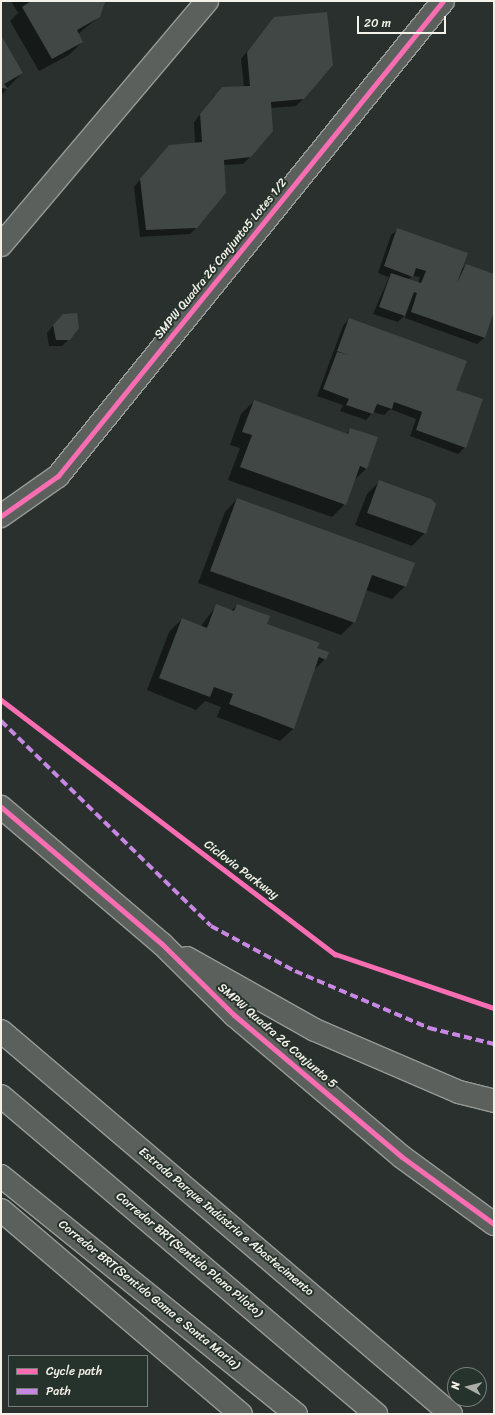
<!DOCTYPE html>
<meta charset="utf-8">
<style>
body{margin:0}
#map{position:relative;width:495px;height:1415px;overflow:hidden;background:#29302d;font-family:Sriracha,sans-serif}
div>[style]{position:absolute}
.shadow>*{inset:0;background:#0007}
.building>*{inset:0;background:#414744}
.roads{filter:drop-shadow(1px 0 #969996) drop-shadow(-1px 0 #969996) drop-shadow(0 1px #969996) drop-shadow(0 -1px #969996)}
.minor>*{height:22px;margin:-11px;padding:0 11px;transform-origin:11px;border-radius:11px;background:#5c605c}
.highway>*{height:22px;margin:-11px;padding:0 11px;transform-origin:11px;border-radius:11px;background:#5c605c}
.quiet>*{height:4px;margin-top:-2px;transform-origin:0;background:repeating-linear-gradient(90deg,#c787e3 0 8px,transparent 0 12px)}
.cycleway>*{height:5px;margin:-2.5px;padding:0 2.5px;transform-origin:2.5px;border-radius:2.5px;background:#f96db3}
span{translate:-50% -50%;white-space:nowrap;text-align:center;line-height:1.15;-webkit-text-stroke:4px #26332d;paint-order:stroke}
.street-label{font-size:12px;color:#f4f1e8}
.frame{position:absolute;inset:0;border:2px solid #f4f1e8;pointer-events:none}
.legend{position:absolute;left:8px;top:1355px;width:140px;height:52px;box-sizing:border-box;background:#26332d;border:1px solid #787f78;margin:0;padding:5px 7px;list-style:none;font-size:12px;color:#f4f1e8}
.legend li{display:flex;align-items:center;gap:8px;height:20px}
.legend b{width:20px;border:1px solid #787f78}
.north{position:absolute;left:447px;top:1367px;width:40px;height:40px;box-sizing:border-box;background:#26332d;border:1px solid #787f78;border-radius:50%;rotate:277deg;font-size:11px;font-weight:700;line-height:16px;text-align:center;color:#f4f1e8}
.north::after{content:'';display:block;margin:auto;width:14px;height:18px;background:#adada7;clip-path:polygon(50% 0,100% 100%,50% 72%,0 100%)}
.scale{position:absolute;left:357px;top:16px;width:89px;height:18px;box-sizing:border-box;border:2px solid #f4f1e8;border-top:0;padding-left:5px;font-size:12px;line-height:14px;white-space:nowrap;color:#f4f1e8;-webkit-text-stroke:3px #26332d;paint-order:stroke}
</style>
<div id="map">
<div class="shadow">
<div style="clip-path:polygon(11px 1px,101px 1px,99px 17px,78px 34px,82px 42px,69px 55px,39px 71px,10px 21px,18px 13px)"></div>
<div style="clip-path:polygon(274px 18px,303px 99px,296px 106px,271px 108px,250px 157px,243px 164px,223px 165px,197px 227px,190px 234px,140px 237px,134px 187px,163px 153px,195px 143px,194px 122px,215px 95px,244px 87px,241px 59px)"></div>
<div style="clip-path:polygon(1px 37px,22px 73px,1px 95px)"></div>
<div style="clip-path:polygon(evenodd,398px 229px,460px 271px,466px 265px,494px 275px,494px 308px,484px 338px,477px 344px,405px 318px,406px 314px,398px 322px,373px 314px,389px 277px,378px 273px,391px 235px,398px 229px,412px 276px,420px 277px,418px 283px,408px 280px,412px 276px)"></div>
<div style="clip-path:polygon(evenodd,349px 319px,455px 391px,465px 447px,458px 454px,410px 436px,416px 419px,390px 409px,384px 415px,373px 412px,366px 420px,340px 411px,343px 405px,317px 396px,343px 326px,349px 319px,335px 350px,351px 354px,350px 357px,335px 350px)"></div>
<div style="clip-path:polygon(56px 322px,69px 339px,62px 346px,49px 346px,47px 333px)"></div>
<div style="clip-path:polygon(254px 401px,346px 434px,351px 429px,376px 438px,366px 469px,353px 481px,345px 504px,332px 517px,228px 480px,240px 448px,230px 445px,241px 414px)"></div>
<div style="clip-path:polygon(380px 481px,425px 533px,412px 546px,355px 525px,367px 494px)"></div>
<div style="clip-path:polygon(237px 499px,405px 586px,392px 599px,366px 590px,354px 622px,341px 635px,198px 583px,225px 512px)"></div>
<div style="clip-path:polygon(237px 605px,266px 624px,316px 649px,325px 659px,313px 671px,293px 729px,280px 741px,217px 717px,221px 707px,205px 701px,196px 710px,147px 690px,169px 632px,182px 619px,201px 626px,216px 606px,231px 611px)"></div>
</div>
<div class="building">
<div style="clip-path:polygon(31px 1px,102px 1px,105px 2px,100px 17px,77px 30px,83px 42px,52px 59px,22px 7px)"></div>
<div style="clip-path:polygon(327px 12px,333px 65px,304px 99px,271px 102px,273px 131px,251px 157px,224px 160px,226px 193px,197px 228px,146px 230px,140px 179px,169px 145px,202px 142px,200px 114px,222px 87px,250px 86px,247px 52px,274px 17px)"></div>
<div style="clip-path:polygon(1px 35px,23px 73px,4px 84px,8px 89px,1px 88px)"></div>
<div style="clip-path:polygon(397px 228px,468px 253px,457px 283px,466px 264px,494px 274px,494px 311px,485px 338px,411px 312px,417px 293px,414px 292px,405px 316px,379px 307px,391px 273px,421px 283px,426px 271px,416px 268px,413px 277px,384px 266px)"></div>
<div style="clip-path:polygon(77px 313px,79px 328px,70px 340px,56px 340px,53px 325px,63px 314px)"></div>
<div style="clip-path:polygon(349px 318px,467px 361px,456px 390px,483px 399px,466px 448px,416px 430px,422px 412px,394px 402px,392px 409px,377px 404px,373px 414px,346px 405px,349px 399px,323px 389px,337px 352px,350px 355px,337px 351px)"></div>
<div style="clip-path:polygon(254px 400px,348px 434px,350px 428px,378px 437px,367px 469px,360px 466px,346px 505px,240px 467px,252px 435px,242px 432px)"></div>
<div style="clip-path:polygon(379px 480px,431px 499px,436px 504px,426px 534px,367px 513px)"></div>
<div style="clip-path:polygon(237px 498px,415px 563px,406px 587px,372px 575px,355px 623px,210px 571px)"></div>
<div style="clip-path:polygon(216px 604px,234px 611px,237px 604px,270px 616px,267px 624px,320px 643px,317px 648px,329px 652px,326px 660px,319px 657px,294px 729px,229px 704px,233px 694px,214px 687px,210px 697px,159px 678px,182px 618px,207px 628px)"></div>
</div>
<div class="roads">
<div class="minor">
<div style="left:1px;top:245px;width:319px;rotate:-49.8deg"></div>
<div style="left:1px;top:516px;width:70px;rotate:-35.1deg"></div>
<div style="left:58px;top:476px;width:611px;rotate:-50.97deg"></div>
<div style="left:1px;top:807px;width:211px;rotate:40.4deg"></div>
<div style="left:162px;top:944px;width:101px;rotate:44.6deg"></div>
<div style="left:234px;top:1015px;width:220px;rotate:40.2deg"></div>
<div style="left:402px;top:1157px;width:114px;rotate:36.1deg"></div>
<div style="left:187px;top:958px;width:147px;rotate:29.4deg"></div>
<div style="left:315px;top:1030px;width:157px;rotate:23.3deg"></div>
<div style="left:459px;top:1092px;width:36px;rotate:14deg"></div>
<div style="left:1px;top:1096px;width:492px;rotate:40.3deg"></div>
<div style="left:1px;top:1176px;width:379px;rotate:38.9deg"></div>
</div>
<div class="highway">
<div style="left:1px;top:1031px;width:591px;rotate:40.4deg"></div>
<div style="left:1px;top:1210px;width:315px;rotate:40.4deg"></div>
</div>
</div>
<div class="quiet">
<div style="left:1px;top:721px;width:293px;rotate:44.3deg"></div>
<div style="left:211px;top:926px;width:95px;rotate:28.2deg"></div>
<div style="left:295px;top:971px;width:146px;rotate:23deg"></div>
<div style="left:429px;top:1028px;width:67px;rotate:13.8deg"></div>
</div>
<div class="cycleway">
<div style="left:1px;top:516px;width:70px;rotate:-35.1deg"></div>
<div style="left:58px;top:476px;width:611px;rotate:-50.97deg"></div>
<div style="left:1px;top:700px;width:420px;rotate:37.3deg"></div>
<div style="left:335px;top:954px;width:168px;rotate:18.8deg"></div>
<div style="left:1px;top:807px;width:211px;rotate:40.4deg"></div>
<div style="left:162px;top:944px;width:101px;rotate:44.6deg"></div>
<div style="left:234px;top:1015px;width:220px;rotate:40.2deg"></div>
<div style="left:402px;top:1157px;width:114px;rotate:36.1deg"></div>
</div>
<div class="street-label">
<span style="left:221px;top:259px;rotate:-51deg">SMPW Quadra 26 Conjunto5 Lotes 1/2</span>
<span style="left:241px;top:870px;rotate:37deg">Ciclovia Parkway</span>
<span style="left:277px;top:1036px;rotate:41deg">SMPW Quadra 26 Conjunto 5</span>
<span style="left:226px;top:1222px;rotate:40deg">Estrada Parque Indústria e Abastecimento</span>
<span style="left:189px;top:1255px;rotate:40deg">Corredor BRT(Sentido Plano Piloto)</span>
<span style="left:149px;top:1295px;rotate:39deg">Corredor BRT(Sentido Gama e Santa Maria)</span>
</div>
<div class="frame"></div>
<ul class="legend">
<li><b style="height:5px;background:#f96db3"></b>Cycle path</li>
<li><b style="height:5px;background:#c787e3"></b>Path</li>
</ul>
<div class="north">N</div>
<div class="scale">20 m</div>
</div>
